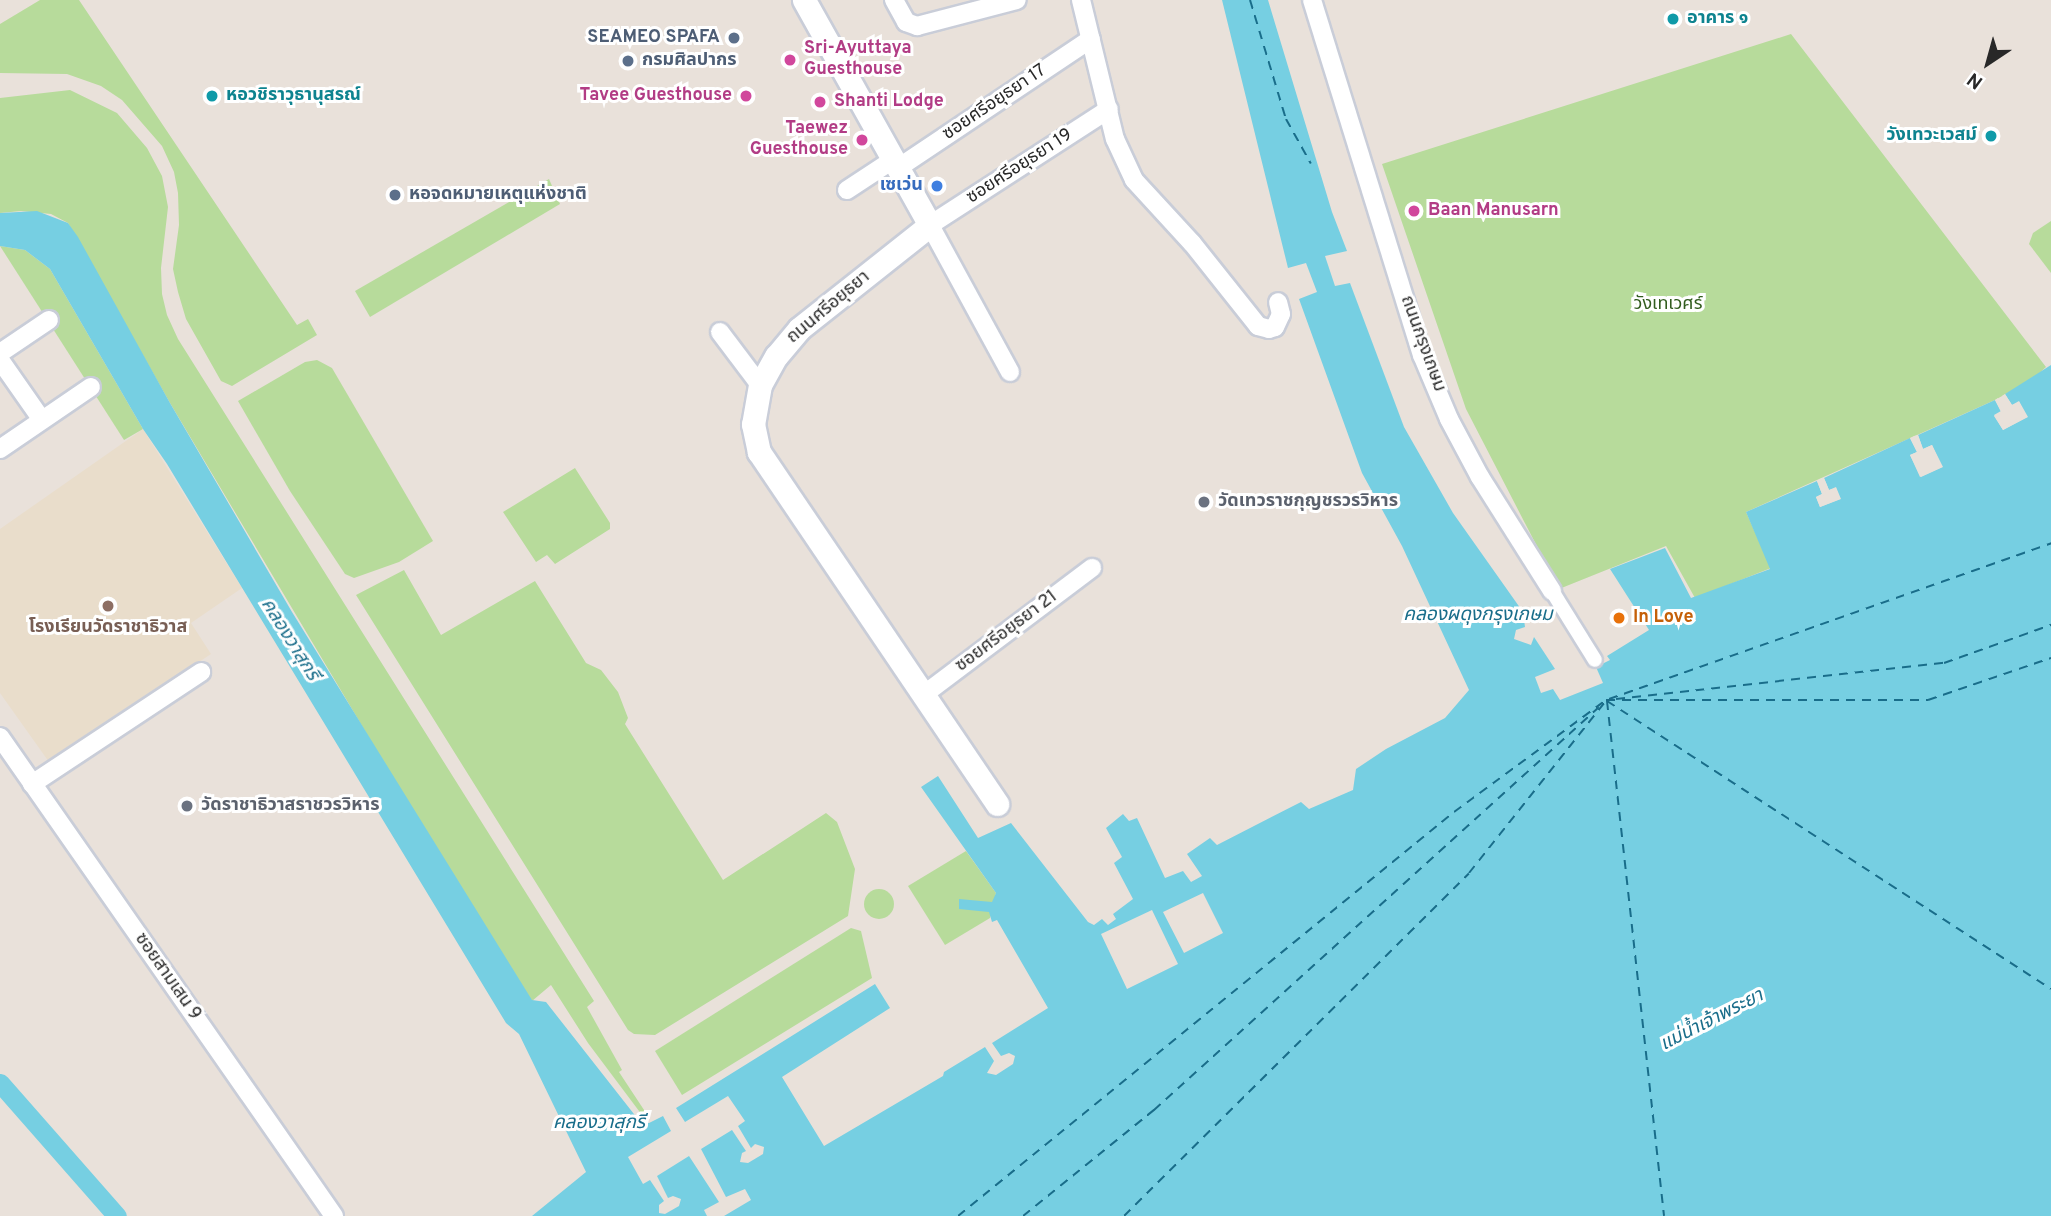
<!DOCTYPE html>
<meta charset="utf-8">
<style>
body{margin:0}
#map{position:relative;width:2051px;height:1216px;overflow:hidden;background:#e9e1da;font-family:Overpass,"Noto Sans Thai",sans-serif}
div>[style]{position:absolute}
.education>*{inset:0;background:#e9ddcb}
.green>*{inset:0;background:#b7db9b}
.round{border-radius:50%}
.water>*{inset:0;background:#76cfe2}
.pier>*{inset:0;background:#e9e1da}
.canal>*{height:19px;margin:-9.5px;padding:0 9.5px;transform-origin:9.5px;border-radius:9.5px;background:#76cfe2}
.ferry>*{height:2px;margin-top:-1px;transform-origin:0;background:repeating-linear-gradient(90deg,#196d8a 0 9px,transparent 0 16px)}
.roads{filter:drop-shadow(2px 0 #c9cdd8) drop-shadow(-2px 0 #c9cdd8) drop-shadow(0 2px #c9cdd8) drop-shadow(0 -2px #c9cdd8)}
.pedestrian>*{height:14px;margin:-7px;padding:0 7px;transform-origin:7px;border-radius:7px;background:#fff}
.minor>*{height:18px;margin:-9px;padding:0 9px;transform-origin:9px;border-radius:9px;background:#fff}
.tertiary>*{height:23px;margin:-11.5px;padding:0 11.5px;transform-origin:11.5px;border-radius:11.5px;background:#fff}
.dots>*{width:19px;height:19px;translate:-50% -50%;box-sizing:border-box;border:4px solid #fff;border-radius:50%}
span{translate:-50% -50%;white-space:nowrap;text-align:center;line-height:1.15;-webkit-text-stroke:6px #fff;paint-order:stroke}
.culture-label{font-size:18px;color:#0d838f;font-weight:700}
.left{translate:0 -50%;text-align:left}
.right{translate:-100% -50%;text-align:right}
.service-label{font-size:18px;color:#4e5e75;font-weight:700}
.hotel-label{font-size:18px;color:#b23c85;font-weight:700}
.street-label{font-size:18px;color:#282828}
.shop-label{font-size:18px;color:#366cbe;font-weight:700}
.park-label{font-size:18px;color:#325d1f}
.worship-label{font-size:18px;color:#5b616d;font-weight:700}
.food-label{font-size:18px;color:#c56008;font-weight:700}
.education-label{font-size:18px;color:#785e54;font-weight:700}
.water-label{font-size:19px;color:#196d8a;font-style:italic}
.north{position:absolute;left:1953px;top:28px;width:70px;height:70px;-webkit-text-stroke:5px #fff;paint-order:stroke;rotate:216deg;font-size:19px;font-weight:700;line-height:28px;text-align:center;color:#282828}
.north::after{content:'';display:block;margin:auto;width:24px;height:32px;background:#282828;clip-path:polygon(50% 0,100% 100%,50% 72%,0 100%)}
</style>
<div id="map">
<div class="education">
<div style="clip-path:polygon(143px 429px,242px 588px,191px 623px,211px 654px,49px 762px,0 693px,0 529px)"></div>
</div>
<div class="green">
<div style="clip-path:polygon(40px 0,79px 0,297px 325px,308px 319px,317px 335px,232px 386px,221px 381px,186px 319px,178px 292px,173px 269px,179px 225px,178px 193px,174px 172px,162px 146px,122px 100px,101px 86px,67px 74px,0 73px,0 24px)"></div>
<div style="clip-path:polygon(1791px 34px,2046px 367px,2034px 378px,1995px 400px,1746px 512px,1771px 568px,1695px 598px,1666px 546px,1559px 589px,1466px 409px,1382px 164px)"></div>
<div style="clip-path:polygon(70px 90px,117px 113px,147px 148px,162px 176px,168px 207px,161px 268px,162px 294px,167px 315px,178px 339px,594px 1001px,587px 1007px,622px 1070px,619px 1072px,648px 1116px,642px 1115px,588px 1043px,551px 985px,532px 1001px,415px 815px,170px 403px,68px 223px,51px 214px,21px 211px,0 213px,0 98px)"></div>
<div style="clip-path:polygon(549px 179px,560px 204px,370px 317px,355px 291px)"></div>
<div style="clip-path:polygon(2051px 221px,2051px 273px,2029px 244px,2033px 233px)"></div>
<div style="clip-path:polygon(0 246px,25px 250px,50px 269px,143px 429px,124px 440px)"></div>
<div style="clip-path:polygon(317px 360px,332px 368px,433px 541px,399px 562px,354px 578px,345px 574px,290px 491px,238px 401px,305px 362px)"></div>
<div style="clip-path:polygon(575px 468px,610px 523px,610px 529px,555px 564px,547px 555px,536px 562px,503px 512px)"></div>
<div style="clip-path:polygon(404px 570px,441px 635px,535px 581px,586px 663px,601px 670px,618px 692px,628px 718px,625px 724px,723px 880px,826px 813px,837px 822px,855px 869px,848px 916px,655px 1035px,634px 1034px,628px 1030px,356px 595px)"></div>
<div style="clip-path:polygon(966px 851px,996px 893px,990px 918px,945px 945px,908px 886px)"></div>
<div class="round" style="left:864px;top:889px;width:30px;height:30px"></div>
<div style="clip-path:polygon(851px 928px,861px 931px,872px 978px,682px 1095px,655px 1051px)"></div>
</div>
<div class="water">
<div style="clip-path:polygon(evenodd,1222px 0,1268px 0,1332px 212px,1347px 251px,1325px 256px,1335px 286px,1350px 283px,1404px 427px,1453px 513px,1523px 612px,1525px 627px,1516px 630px,1514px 639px,1531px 645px,1534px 637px,1555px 669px,1535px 677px,1541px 693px,1553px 689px,1560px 700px,1603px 683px,1596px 667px,1610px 660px,1607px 656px,1649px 630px,1610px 569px,1665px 548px,1691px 598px,1770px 569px,1746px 512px,1817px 481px,1822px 494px,1816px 497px,1820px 507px,1840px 499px,1836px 488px,1829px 490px,1824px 478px,1910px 438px,1917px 452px,1910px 455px,1920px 477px,1942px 467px,1932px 445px,1923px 449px,1918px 435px,1995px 400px,2001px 412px,1994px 416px,2003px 430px,2027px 417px,2019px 402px,2012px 405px,2005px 394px,2051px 365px,2051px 1216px,724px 1216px,751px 1200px,745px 1189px,726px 1197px,701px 1149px,732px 1130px,746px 1151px,742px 1153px,740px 1162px,748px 1163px,763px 1154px,764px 1147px,755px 1144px,751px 1148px,738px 1126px,745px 1121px,728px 1096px,685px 1122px,676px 1108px,875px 984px,890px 1008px,782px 1077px,824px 1146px,943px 1076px,944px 1072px,985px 1047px,994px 1061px,987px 1073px,996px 1075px,1013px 1064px,1015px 1056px,1009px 1053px,1001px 1056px,992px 1043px,1048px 1008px,997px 920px,992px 922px,989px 912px,959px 909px,959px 899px,992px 902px,996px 893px,921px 787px,938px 776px,978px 838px,1011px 823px,1088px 922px,1094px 925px,1102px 919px,1108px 925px,1116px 919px,1113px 914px,1133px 899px,1114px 863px,1122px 857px,1106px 828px,1123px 814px,1129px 821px,1137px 818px,1165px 878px,1183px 871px,1191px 882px,1202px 876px,1187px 854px,1210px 838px,1217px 845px,1301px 802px,1309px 809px,1353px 790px,1356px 769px,1386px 749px,1445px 718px,1469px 690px,1402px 546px,1362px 473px,1299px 299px,1317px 292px,1306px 263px,1288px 268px,1222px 0,1203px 893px,1223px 933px,1184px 953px,1163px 912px,1203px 893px,1222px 0,1152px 910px,1178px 964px,1127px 989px,1101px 934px,1152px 910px)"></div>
<div style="clip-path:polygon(37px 211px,68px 223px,78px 237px,170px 403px,292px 612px,532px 1000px,546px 1002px,641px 1123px,649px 1123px,663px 1116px,671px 1131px,628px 1157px,643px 1184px,650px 1180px,664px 1201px,659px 1205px,659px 1213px,665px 1214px,679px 1206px,681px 1199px,673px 1196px,668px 1198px,657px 1176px,689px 1156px,719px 1202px,704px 1210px,707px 1216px,532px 1216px,586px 1172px,519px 1034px,506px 1023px,167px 464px,143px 429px,50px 269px,25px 250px,0 246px,0 213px)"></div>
</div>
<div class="pier">
<div style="clip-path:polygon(2005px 394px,2012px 405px,2019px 401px,2028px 417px,2003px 430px,1994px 415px,2001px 411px,1995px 400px,1998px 398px,2004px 410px,1999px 417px,2004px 426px,2023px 416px,2018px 406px,2009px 407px,2002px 396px)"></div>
<div style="clip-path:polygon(1918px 435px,1923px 449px,1932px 445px,1943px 467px,1921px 477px,1910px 455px,1917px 452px,1910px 438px,1914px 436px,1920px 451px,1915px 457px,1922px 473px,1938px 465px,1931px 449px,1920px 451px,1914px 436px)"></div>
<div style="clip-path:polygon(1824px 478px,1829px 490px,1836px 487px,1841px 499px,1820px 507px,1816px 497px,1822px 494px,1817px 481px,1820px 479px,1826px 493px,1821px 499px,1822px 503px,1836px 497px,1834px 492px,1826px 492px,1820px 479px)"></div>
</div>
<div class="canal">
<div style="left:0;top:1083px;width:177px;rotate:48.7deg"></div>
</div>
<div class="ferry">
<div style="left:1250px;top:0;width:124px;rotate:73.2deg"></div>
<div style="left:1286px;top:119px;width:51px;rotate:60.9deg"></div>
<div style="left:1609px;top:699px;width:469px;rotate:-19.4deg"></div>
<div style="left:1616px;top:699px;width:330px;rotate:-6.3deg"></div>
<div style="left:1944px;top:663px;width:114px;rotate:-19.6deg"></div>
<div style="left:1607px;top:701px;width:529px;rotate:32.97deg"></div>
<div style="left:1607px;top:701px;width:518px;rotate:83.68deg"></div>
<div style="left:958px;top:1216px;width:640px;rotate:-39.16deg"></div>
<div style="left:1454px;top:812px;width:189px;rotate:-36.4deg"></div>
<div style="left:1606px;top:700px;width:322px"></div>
<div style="left:1928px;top:700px;width:130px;rotate:-18.9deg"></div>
<div style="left:1023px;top:1216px;width:169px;rotate:-39deg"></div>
<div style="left:1154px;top:1110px;width:600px;rotate:-42.16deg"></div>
<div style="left:1124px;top:1216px;width:486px;rotate:-44.8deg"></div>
<div style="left:1469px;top:873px;width:217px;rotate:-51.5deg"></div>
</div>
<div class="roads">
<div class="pedestrian">
<div style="left:1552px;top:591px;width:81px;rotate:58.1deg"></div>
</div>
<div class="minor">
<div style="left:894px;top:0;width:25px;rotate:61deg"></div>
<div style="left:906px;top:22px;width:12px;rotate:20deg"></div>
<div style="left:917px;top:26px;width:103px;rotate:-14.6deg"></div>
<div style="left:1081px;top:0;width:143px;rotate:76.3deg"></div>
<div style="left:1115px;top:139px;width:45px;rotate:65.1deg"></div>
<div style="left:1134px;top:180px;width:86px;rotate:47.4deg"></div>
<div style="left:1192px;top:243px;width:106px;rotate:51.5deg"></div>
<div style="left:1258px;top:326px;width:11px;rotate:15deg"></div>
<div style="left:1269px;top:329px;width:6px;rotate:-18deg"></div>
<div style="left:1275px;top:327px;width:14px;rotate:-65deg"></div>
<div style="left:1281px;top:314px;width:12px;rotate:-104deg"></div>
<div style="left:1312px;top:0;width:372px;rotate:72.8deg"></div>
<div style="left:1422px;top:355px;width:69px;rotate:67.1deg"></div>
<div style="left:1449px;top:419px;width:66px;rotate:61.9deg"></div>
<div style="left:1480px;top:477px;width:135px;rotate:57.7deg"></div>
<div style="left:898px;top:168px;width:232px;rotate:-33.8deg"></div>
<div style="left:847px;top:190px;width:56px;rotate:-33.4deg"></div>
<div style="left:720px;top:332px;width:66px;rotate:53deg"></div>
<div style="left:0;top:353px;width:59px;rotate:-34deg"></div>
<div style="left:0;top:360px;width:73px;rotate:55deg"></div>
<div style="left:1010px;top:372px;width:167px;rotate:-118.6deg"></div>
<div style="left:930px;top:225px;width:213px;rotate:-32.9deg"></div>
<div style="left:0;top:449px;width:110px;rotate:-34.3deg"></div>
<div style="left:922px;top:696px;width:213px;rotate:-37deg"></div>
<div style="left:0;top:737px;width:584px;rotate:55.11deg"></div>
<div style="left:32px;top:784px;width:203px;rotate:-33.5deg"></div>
</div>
<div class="tertiary">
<div style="left:804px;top:0;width:258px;rotate:60.8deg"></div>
<div style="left:930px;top:225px;width:167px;rotate:141.6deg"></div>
<div style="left:799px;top:329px;width:35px;rotate:130deg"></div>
<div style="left:776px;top:356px;width:33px;rotate:119deg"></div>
<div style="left:760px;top:385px;width:40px;rotate:100deg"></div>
<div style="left:753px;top:424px;width:29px;rotate:78deg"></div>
<div style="left:759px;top:452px;width:425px;rotate:55.9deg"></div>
</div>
</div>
<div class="dots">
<div style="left:1673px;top:19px;background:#0f9aa8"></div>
<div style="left:734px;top:38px;background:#5c6f8a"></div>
<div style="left:790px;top:60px;background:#d1479c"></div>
<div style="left:628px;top:61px;background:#5c6f8a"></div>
<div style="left:212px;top:96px;background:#0f9aa8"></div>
<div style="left:746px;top:96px;background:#d1479c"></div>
<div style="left:820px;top:102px;background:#d1479c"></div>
<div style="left:1991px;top:136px;background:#0f9aa8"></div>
<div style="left:862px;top:140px;background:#d1479c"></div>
<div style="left:937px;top:186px;background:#3f7fe0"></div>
<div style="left:395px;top:195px;background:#5c6f8a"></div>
<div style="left:1414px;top:211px;background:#d1479c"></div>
<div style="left:1204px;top:502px;background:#6b7280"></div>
<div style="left:108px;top:606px;background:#8d6e63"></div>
<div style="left:1619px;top:618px;background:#e8710a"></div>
<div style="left:187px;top:806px;background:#6b7280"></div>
</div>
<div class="culture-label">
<span class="left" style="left:1687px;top:19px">อาคาร ๑</span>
<span class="left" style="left:226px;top:96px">หอวชิราวุธานุสรณ์</span>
<span class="right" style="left:1977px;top:136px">วังเทวะเวสม์</span>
</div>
<div class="service-label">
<span class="right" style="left:720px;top:38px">SEAMEO SPAFA</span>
<span class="left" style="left:642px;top:61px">กรมศิลปากร</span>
<span class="left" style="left:409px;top:195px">หอจดหมายเหตุแห่งชาติ</span>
</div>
<div class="hotel-label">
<span class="left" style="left:804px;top:60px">Sri-Ayuttaya<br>Guesthouse</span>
<span class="right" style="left:732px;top:96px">Tavee Guesthouse</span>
<span class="left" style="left:834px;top:102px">Shanti Lodge</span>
<span class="right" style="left:848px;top:140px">Taewez<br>Guesthouse</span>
<span class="left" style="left:1428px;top:211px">Baan Manusarn</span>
</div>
<div class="street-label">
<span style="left:995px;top:103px;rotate:-34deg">ซอยศรีอยุธยา 17</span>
<span style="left:1020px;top:167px;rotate:-33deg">ซอยศรีอยุธยา 19</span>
<span style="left:829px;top:308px;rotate:-40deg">ถนนศรีอยุธยา</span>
<span style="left:1422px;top:344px;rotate:70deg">ถนนกรุงเกษม</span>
<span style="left:1007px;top:632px;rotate:-37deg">ซอยศรีอยุธยา 21</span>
<span style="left:167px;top:977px;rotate:55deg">ซอยสามเสน 9</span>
</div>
<div class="shop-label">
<span class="right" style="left:923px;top:186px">เซเว่น</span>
</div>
<div class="park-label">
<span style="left:1668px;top:305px">วังเทเวศร์</span>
</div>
<div class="worship-label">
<span class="left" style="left:1218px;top:502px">วัดเทวราชกุญชรวรวิหาร</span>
<span class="left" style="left:201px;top:806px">วัดราชาธิวาสราชวรวิหาร</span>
</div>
<div class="food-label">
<span class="left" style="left:1633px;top:618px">In Love</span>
</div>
<div class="education-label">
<span style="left:108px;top:628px">โรงเรียนวัดราชาธิวาส</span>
</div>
<div class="water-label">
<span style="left:1478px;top:616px">คลองผดุงกรุงเกษม</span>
<span style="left:289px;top:640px;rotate:58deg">คลองวาสุกรี</span>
<span style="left:1712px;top:1021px;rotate:-27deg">แม่น้ำเจ้าพระยา</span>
<span style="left:599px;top:1124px">คลองวาสุกรี</span>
</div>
<div class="north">N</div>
</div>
